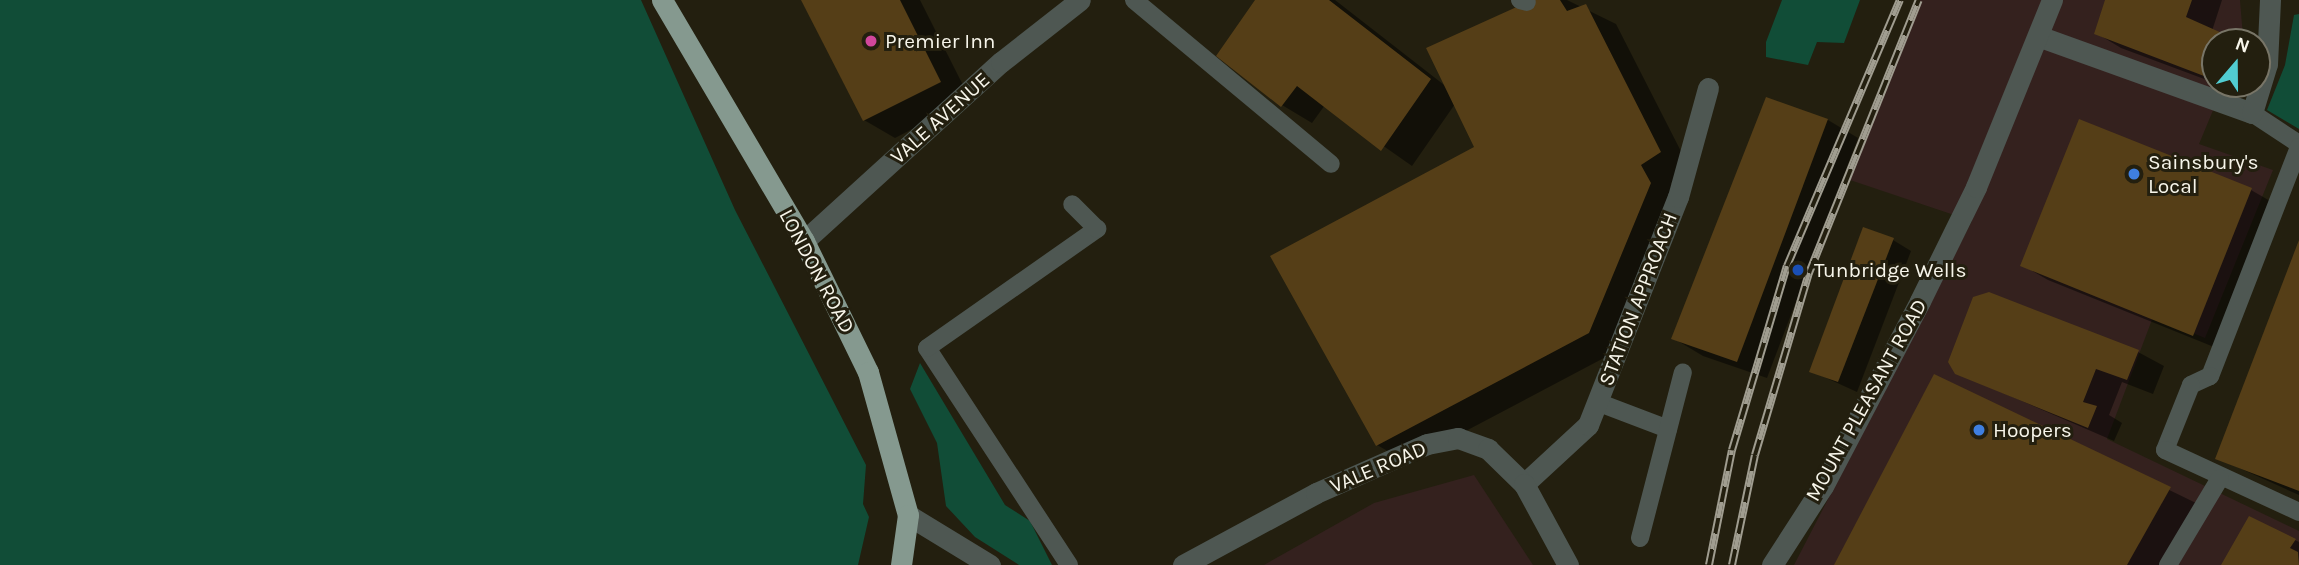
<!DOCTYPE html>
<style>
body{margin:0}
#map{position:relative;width:2299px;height:565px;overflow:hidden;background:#231f0f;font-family:Karla,sans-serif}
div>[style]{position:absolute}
.commercial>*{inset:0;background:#34211e}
.green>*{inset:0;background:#114d37}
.shadow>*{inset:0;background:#0007}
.building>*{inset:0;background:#553e17}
.service>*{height:18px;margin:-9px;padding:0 9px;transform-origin:9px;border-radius:9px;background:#4e5752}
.minor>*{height:21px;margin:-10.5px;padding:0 10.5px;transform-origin:10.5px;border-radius:10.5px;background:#4e5752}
.tertiary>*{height:21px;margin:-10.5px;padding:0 10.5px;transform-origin:10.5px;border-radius:10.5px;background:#4e5752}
.trunk>*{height:21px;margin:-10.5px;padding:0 10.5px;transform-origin:10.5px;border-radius:10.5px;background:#85998f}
.rail>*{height:8px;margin-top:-4px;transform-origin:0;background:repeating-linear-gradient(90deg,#231f0f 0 16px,#a09d90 0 32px);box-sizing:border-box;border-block:2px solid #a09d90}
.dots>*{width:19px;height:19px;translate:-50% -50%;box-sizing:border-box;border:4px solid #231f0f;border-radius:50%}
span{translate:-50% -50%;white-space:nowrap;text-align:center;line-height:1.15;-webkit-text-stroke:6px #231f0f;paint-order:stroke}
.poi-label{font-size:21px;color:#f7f5ea}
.left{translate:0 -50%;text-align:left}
.street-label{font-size:21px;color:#f7f5ea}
.north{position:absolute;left:2201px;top:28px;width:70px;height:70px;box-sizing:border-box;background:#231f0f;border:2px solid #787567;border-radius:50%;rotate:20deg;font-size:19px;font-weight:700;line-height:28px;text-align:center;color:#f7f5ea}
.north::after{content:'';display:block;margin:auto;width:24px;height:32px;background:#51ccd1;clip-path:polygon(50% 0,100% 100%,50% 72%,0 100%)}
</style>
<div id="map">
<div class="commercial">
<div style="clip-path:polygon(1920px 0,2240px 0,2243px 37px,2241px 42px,2215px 42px,2215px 84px,2224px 84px,2199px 144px,2273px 170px,2205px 338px,2153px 317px,2107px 439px,2299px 531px,2299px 565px,1794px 565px,1972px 221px,1850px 180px)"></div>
<div style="clip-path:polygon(1474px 475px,1533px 565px,1264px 565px,1374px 503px)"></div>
</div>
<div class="green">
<div style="clip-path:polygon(0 0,641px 0,735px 210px,866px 465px,863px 504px,869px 517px,858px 565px,0 565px)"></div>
<div style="clip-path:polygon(1782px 0,1860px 0,1844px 43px,1817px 42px,1808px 65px,1766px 57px,1766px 42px)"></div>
<div style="clip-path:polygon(2299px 14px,2299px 129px,2267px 110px,2285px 65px,2294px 15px)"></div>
<div style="clip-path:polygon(920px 363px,1005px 505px,1030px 521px,1052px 565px,1019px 565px,975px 537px,946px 506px,937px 443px,910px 389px)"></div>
</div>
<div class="shadow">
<div style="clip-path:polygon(803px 0,920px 0,970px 99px,895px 138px,864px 120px)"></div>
<div style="clip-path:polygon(1257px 0,1335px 0,1448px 88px,1537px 0,1567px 0,1616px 24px,1690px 169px,1671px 183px,1681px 201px,1619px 350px,1407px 462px,1377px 445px,1476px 148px,1455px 104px,1412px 166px,1325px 105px,1312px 123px,1282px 105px)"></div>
<div style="clip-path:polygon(2107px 0,2222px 0,2212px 31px,2238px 42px,2215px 42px,2215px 83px,2121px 48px,2096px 33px)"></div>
<div style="clip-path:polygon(2217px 84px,2241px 84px,2231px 89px)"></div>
<div style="clip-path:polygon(1767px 100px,1828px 120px,1858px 138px,1767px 378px,1703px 356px,1673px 338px)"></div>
<div style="clip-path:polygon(2080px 121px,2251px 190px,2277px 205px,2219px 349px,2048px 280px,2022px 265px)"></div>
<div style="clip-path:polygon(1893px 240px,1911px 251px,1857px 392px,1811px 371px)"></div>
<div style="clip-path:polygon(2299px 244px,2299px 495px,2217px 458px)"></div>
<div style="clip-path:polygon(2138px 352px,2164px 366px,2153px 394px,2122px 382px,2109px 415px,2122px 423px,2114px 441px,1957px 373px)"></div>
<div style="clip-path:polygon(1935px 376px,2196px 503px,2161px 565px,1836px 565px)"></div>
<div style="clip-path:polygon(2250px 518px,2299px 542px,2299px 565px,2223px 565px)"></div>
</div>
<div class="building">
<div style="clip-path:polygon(801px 0,900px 0,941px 82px,863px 121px)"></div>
<div style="clip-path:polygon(1255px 0,1329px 0,1431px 79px,1381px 151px,1297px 86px,1281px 107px,1216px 56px)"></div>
<div style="clip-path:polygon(1532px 0,1560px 0,1567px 11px,1586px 4px,1661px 152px,1641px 165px,1651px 183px,1589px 333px,1376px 446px,1270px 256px,1474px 147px,1426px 48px)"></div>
<div style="clip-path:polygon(2105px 0,2192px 0,2186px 17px,2242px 42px,2215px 42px,2215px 70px,2204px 76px,2094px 34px)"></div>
<div style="clip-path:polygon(1766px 97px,1828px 119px,1737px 362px,1671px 339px)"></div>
<div style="clip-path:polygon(2079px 119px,2252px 188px,2193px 336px,2020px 266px)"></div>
<div style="clip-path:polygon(1863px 227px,1894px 238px,1838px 382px,1809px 372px)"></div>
<div style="clip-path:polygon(2299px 240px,2299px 491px,2215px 459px)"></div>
<div style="clip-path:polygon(1989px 292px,2139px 350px,2127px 380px,2096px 369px,2083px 402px,2097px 406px,2088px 428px,1955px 374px,1948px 362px,1973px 297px)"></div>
<div style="clip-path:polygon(1934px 374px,2171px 487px,2127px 565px,1834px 565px)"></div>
<div style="clip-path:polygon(2249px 516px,2296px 539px,2290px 548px,2298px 552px,2299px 565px,2221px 565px)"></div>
</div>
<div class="service">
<div style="left:1134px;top:0;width:256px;rotate:39.8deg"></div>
<div style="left:1520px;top:0;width:7px;rotate:16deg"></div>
<div style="left:2252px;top:113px;width:56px;rotate:33.4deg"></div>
<div style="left:2299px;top:147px;width:246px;rotate:111.2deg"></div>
<div style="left:2210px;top:376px;width:21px;rotate:155deg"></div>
<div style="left:2191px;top:385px;width:70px;rotate:111.8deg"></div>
<div style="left:2165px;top:450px;width:148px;rotate:24.8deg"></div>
<div style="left:1597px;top:402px;width:76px;rotate:20.8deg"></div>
<div style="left:1640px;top:538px;width:171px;rotate:-75.5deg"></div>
<div style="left:1069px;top:565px;width:259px;rotate:-123.2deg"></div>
<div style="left:927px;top:348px;width:208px;rotate:-35deg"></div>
<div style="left:1097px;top:229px;width:35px;rotate:-135deg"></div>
<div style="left:2168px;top:565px;width:101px;rotate:-59.1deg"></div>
</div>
<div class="minor">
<div style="left:2038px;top:36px;width:227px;rotate:19.8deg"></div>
<div style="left:2252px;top:113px;width:51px;rotate:-73deg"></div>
<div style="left:2267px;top:64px;width:64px;rotate:-87.3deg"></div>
<div style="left:804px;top:241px;width:266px;rotate:-42.3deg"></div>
<div style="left:1001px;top:62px;width:100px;rotate:-38.1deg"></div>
<div style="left:1524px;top:484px;width:87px;rotate:-42.7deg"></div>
<div style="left:1588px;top:425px;width:245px;rotate:-68.5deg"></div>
<div style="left:1678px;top:197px;width:113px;rotate:-74.6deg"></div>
</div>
<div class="tertiary">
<div style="left:908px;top:515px;width:96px;rotate:31.4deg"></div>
<div style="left:1183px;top:565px;width:151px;rotate:-28.4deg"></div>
<div style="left:1316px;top:493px;width:121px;rotate:-23.8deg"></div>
<div style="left:1427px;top:444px;width:32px;rotate:-11deg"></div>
<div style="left:1458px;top:438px;width:32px;rotate:20deg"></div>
<div style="left:1488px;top:449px;width:50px;rotate:44.2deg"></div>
<div style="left:1524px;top:484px;width:92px;rotate:61.5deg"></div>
<div style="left:1772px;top:565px;width:94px;rotate:-57.2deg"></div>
<div style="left:1823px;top:486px;width:209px;rotate:-62.3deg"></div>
<div style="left:1920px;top:301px;width:127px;rotate:-63.8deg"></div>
<div style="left:1976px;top:187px;width:202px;rotate:-67.9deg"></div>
</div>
<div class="trunk">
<div style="left:662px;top:0;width:280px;rotate:59.5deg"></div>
<div style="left:804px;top:241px;width:146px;rotate:64deg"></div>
<div style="left:868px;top:372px;width:148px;rotate:74.4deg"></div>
<div style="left:908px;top:515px;width:50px;rotate:98deg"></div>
</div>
<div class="rail">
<div style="left:1709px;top:565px;width:117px;rotate:-78.7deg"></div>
<div style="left:1732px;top:450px;width:192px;rotate:-73.4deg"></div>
<div style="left:1787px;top:266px;width:289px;rotate:-67deg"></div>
<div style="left:1732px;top:565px;width:112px;rotate:-78.2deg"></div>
<div style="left:1755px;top:455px;width:190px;rotate:-73.5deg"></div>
<div style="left:1809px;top:273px;width:294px;rotate:-68.1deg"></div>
</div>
<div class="dots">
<div style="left:871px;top:41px;background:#d1479c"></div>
<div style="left:2134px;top:174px;background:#3f7fe0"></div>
<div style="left:1798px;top:270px;background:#1a4fb4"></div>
<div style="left:1979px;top:430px;background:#3f7fe0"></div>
</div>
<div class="poi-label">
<span class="left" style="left:885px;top:41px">Premier Inn</span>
<span class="left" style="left:2148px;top:174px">Sainsbury's<br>Local</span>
<span class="left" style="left:1814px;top:270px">Tunbridge Wells</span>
<span class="left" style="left:1993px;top:430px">Hoopers</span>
</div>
<div class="street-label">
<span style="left:940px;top:118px;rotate:-42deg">VALE AVENUE</span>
<span style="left:817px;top:271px;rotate:62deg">LONDON ROAD</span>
<span style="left:1638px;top:299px;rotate:-69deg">STATION APPROACH</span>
<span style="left:1866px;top:400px;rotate:-61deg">MOUNT PLEASANT ROAD</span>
<span style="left:1378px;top:467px;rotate:-23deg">VALE ROAD</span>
</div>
<div class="north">N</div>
</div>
